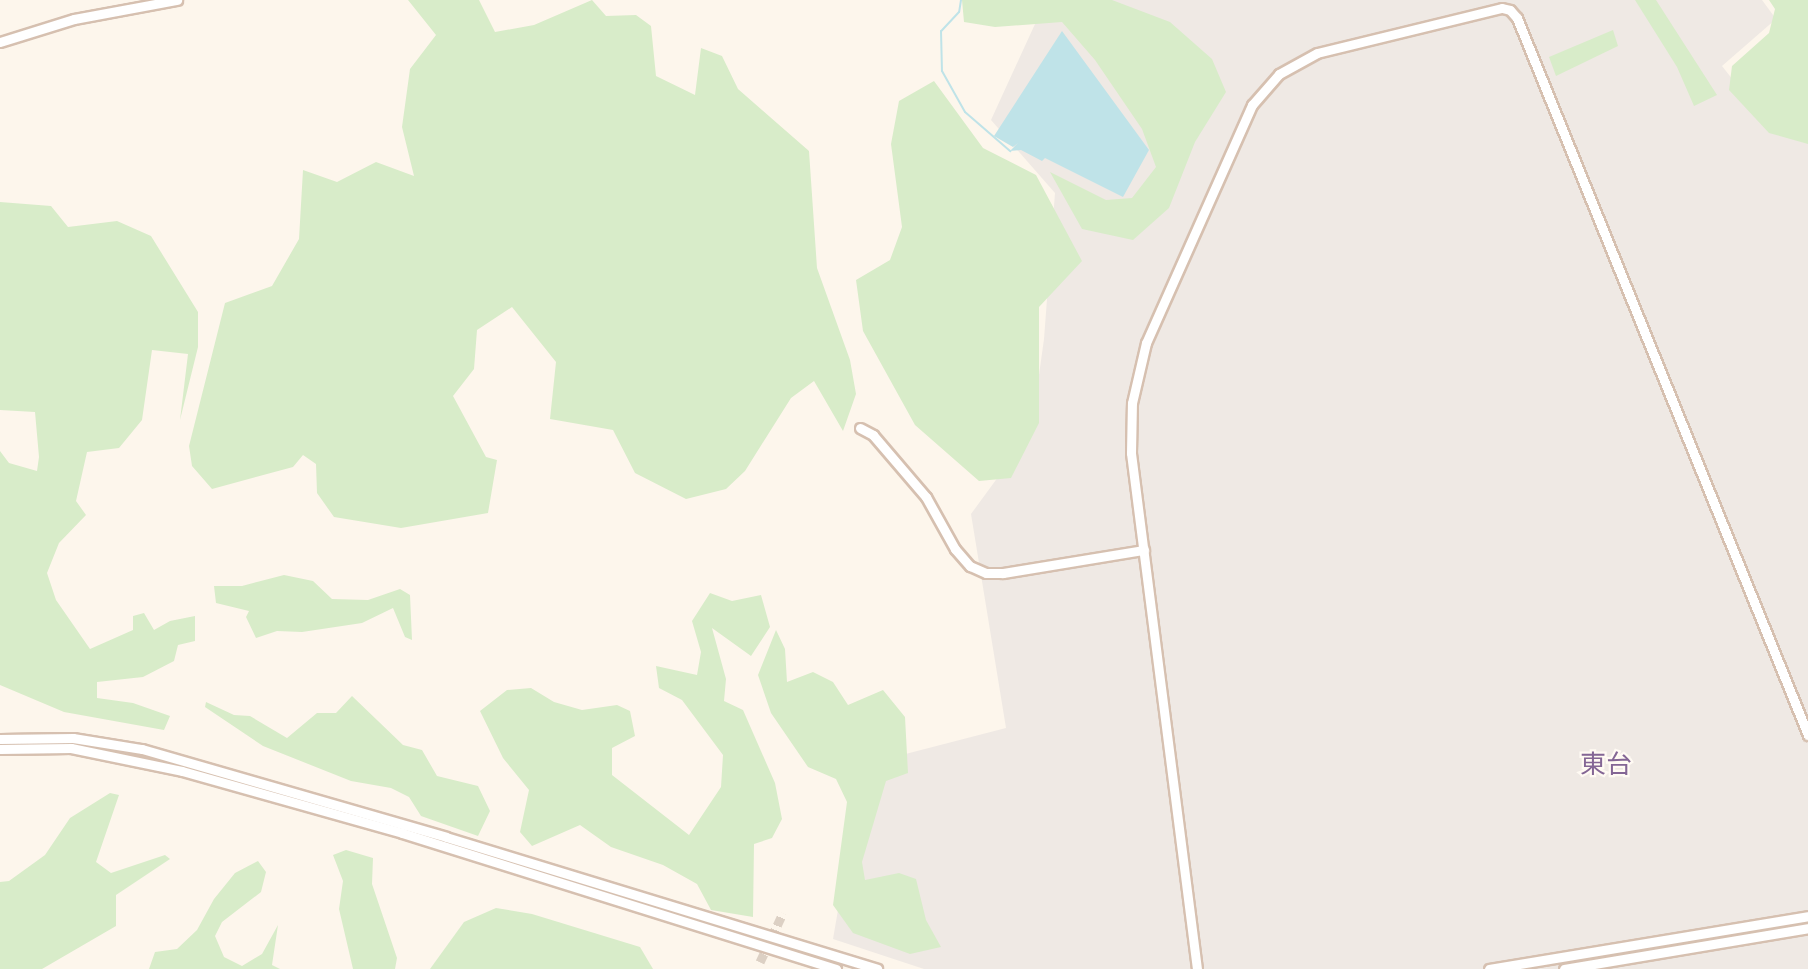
<!DOCTYPE html>
<meta charset="utf-8">
<style>
body{margin:0}
#map{position:relative;width:1808px;height:969px;overflow:hidden;background:#fdf6ec;font-family:Cabin,"Noto Sans JP",sans-serif}
div>[style]{position:absolute}
.industrial>*{inset:0;background:#efe9e4}
.green>*{inset:0;background:#d8ecc9}
.water>*{inset:0;background:#bfe3e8}
.stream>*{height:2px;margin:-1px;padding:0 1px;transform-origin:1px;border-radius:1px;background:#bfe3e8}
.secondary-tunnel>*{height:9px;margin-top:-4.5px;transform-origin:0;background:repeating-linear-gradient(90deg,#dcd0c4 0 9px,transparent 0 13.5px)}
.roads{filter:drop-shadow(2px 0 #d6c0b0) drop-shadow(-2px 0 #d6c0b0) drop-shadow(0 2px #d6c0b0) drop-shadow(0 -2px #d6c0b0)}
.secondary>*{height:9px;margin:-4.5px;padding:0 4.5px;transform-origin:4.5px;border-radius:4.5px;background:#fff}
span{translate:-50% -50%;white-space:nowrap;text-align:center;line-height:1.15;-webkit-text-stroke:4.5px #fffaf3;paint-order:stroke}
.quarter-label{font-size:26px;color:#846695}
</style>
<div id="map">
<div class="industrial">
<div style="clip-path:polygon(1046px 0,1762px 0,1776px 19px,1722px 66px,1770px 127px,1808px 135px,1808px 969px,924px 969px,833px 939px,863px 765px,1006px 728px,971px 514px,1031px 432px,1044px 339px,1055px 193px,991px 120px)"></div>
</div>
<div class="green">
<div style="clip-path:polygon(408px 0,479px 0,495px 32px,534px 25px,592px 0,606px 16px,636px 15px,651px 26px,656px 76px,695px 95px,701px 48px,722px 56px,738px 89px,809px 151px,817px 268px,850px 360px,856px 394px,843px 431px,814px 381px,791px 398px,745px 471px,726px 489px,686px 499px,635px 473px,613px 430px,550px 419px,556px 362px,512px 307px,477px 330px,474px 369px,453px 396px,486px 457px,497px 460px,488px 513px,401px 528px,334px 517px,317px 493px,316px 464px,303px 455px,293px 467px,212px 489px,192px 466px,189px 446px,225px 303px,272px 286px,299px 239px,303px 170px,337px 182px,376px 162px,414px 176px,402px 127px,410px 69px,436px 35px)"></div>
<div style="clip-path:polygon(962px 0,1112px 0,1170px 22px,1212px 59px,1226px 92px,1195px 142px,1169px 208px,1133px 240px,1082px 229px,1050px 172px,1106px 200px,1132px 198px,1156px 167px,1142px 129px,1095px 60px,1062px 22px,995px 27px,964px 22px)"></div>
<div style="clip-path:polygon(1635px 0,1656px 0,1717px 95px,1694px 106px,1677px 67px)"></div>
<div style="clip-path:polygon(1769px 0,1808px 0,1808px 144px,1769px 133px,1729px 90px,1732px 66px,1769px 33px,1775px 9px)"></div>
<div style="clip-path:polygon(1613px 30px,1618px 46px,1556px 76px,1549px 57px)"></div>
<div style="clip-path:polygon(934px 81px,983px 148px,1036px 175px,1082px 261px,1039px 307px,1039px 423px,1011px 478px,979px 481px,915px 425px,863px 331px,856px 280px,890px 260px,902px 227px,891px 144px,899px 101px)"></div>
<div style="clip-path:polygon(0 202px,51px 206px,68px 227px,117px 221px,151px 236px,198px 312px,198px 347px,180px 420px,188px 354px,152px 350px,142px 420px,119px 448px,87px 452px,76px 501px,86px 515px,59px 543px,47px 573px,56px 600px,90px 649px,133px 630px,133px 616px,144px 613px,154px 630px,170px 621px,195px 616px,195px 641px,178px 645px,174px 661px,143px 677px,97px 682px,97px 698px,133px 703px,170px 716px,164px 730px,64px 712px,0 685px,0 451px,9px 463px,37px 471px,39px 457px,35px 412px,0 410px)"></div>
<div style="clip-path:polygon(284px 575px,313px 581px,332px 599px,368px 600px,400px 589px,410px 595px,412px 640px,405px 637px,393px 608px,362px 623px,302px 632px,277px 631px,256px 638px,246px 617px,249px 611px,216px 603px,214px 586px,242px 586px)"></div>
<div style="clip-path:polygon(710px 593px,732px 601px,761px 595px,770px 627px,751px 656px,712px 628px,726px 679px,724px 701px,743px 710px,775px 783px,782px 819px,772px 838px,754px 844px,753px 917px,711px 910px,697px 884px,663px 865px,611px 847px,580px 825px,532px 846px,520px 832px,529px 790px,503px 758px,480px 711px,507px 690px,531px 688px,554px 702px,582px 710px,617px 705px,630px 711px,635px 736px,612px 748px,612px 775px,689px 835px,721px 787px,723px 755px,682px 700px,659px 688px,656px 666px,697px 675px,701px 652px,692px 621px)"></div>
<div style="clip-path:polygon(776px 630px,785px 649px,787px 682px,813px 672px,833px 682px,848px 705px,883px 690px,905px 717px,908px 773px,886px 781px,862px 862px,865px 880px,899px 873px,916px 879px,926px 920px,941px 947px,910px 954px,853px 933px,833px 905px,847px 802px,836px 779px,808px 767px,771px 713px,758px 675px)"></div>
<div style="clip-path:polygon(352px 696px,403px 745px,422px 750px,437px 776px,478px 786px,490px 811px,478px 836px,421px 816px,409px 797px,391px 788px,351px 781px,263px 746px,205px 707px,206px 702px,234px 715px,250px 716px,287px 738px,317px 713px,336px 713px)"></div>
<div style="clip-path:polygon(110px 793px,119px 795px,96px 862px,111px 873px,165px 855px,170px 859px,116px 895px,116px 926px,42px 969px,0 969px,0 882px,9px 881px,45px 855px,70px 818px)"></div>
<div style="clip-path:polygon(346px 850px,373px 858px,372px 884px,397px 958px,395px 969px,353px 969px,339px 909px,343px 881px,333px 855px)"></div>
<div style="clip-path:polygon(258px 861px,266px 872px,261px 892px,222px 922px,215px 936px,224px 957px,242px 966px,262px 954px,278px 925px,272px 965px,280px 969px,149px 969px,155px 952px,177px 949px,197px 930px,214px 899px,235px 873px)"></div>
<div style="clip-path:polygon(496px 908px,532px 914px,640px 947px,653px 969px,430px 969px,464px 922px)"></div>
</div>
<div class="water">
<div style="clip-path:polygon(1062px 31px,1149px 150px,1123px 197px,1045px 158px,1042px 161px,1021px 150px,1010px 151px,1018px 143px,1013px 147px,994px 136px)"></div>
</div>
<div class="stream">
<div style="left:961px;top:0;width:12px;rotate:99deg"></div>
<div style="left:959px;top:12px;width:26px;rotate:133deg"></div>
<div style="left:941px;top:31px;width:40px;rotate:88.6deg"></div>
<div style="left:942px;top:71px;width:47px;rotate:60.7deg"></div>
<div style="left:965px;top:112px;width:60px;rotate:40.9deg"></div>
</div>
<div class="secondary-tunnel">
<div style="left:760px;top:962px;width:54px;rotate:-64.9deg"></div>
</div>
<div class="roads">
<div class="secondary">
<div style="left:0;top:42px;width:77px;rotate:-17.3deg"></div>
<div style="left:74px;top:19px;width:105px;rotate:-10.5deg"></div>
<div style="left:860px;top:428px;width:15px;rotate:28deg"></div>
<div style="left:873px;top:435px;width:82px;rotate:49.5deg"></div>
<div style="left:926px;top:497px;width:60px;rotate:60.9deg"></div>
<div style="left:955px;top:549px;width:23px;rotate:49deg"></div>
<div style="left:970px;top:566px;width:17px;rotate:24deg"></div>
<div style="left:986px;top:573px;width:17px"></div>
<div style="left:1003px;top:573px;width:143px;rotate:-9.3deg"></div>
<div style="left:0;top:739px;width:73px;rotate:-0.8deg"></div>
<div style="left:73px;top:738px;width:70px;rotate:9.1deg"></div>
<div style="left:142px;top:749px;width:316px;rotate:16.1deg"></div>
<div style="left:446px;top:837px;width:451px;rotate:17deg"></div>
<div style="left:0;top:749px;width:71px;rotate:-0.8deg"></div>
<div style="left:71px;top:748px;width:113px;rotate:11.7deg"></div>
<div style="left:182px;top:771px;width:229px;rotate:15.7deg"></div>
<div style="left:402px;top:833px;width:455px;rotate:17.4deg"></div>
<div style="left:1197px;top:969px;width:520px;rotate:-97.29deg"></div>
<div style="left:1131px;top:453px;width:50px;rotate:-88.9deg"></div>
<div style="left:1132px;top:403px;width:62px;rotate:-76.9deg"></div>
<div style="left:1146px;top:343px;width:261px;rotate:-66deg"></div>
<div style="left:1252px;top:105px;width:41px;rotate:-48.9deg"></div>
<div style="left:1279px;top:74px;width:43px;rotate:-28.9deg"></div>
<div style="left:1317px;top:53px;width:190px;rotate:-13.7deg"></div>
<div style="left:1502px;top:8px;width:8px;rotate:14deg"></div>
<div style="left:1510px;top:10px;width:11px;rotate:49deg"></div>
<div style="left:1517px;top:18px;width:774px;rotate:67.91deg"></div>
<div style="left:1489px;top:969px;width:323px;rotate:-9.4deg"></div>
<div style="left:1564px;top:969px;width:247px;rotate:-9.5deg"></div>
</div>
</div>
<div class="quarter-label">
<span style="left:1606px;top:765px">東台</span>
</div>
</div>
